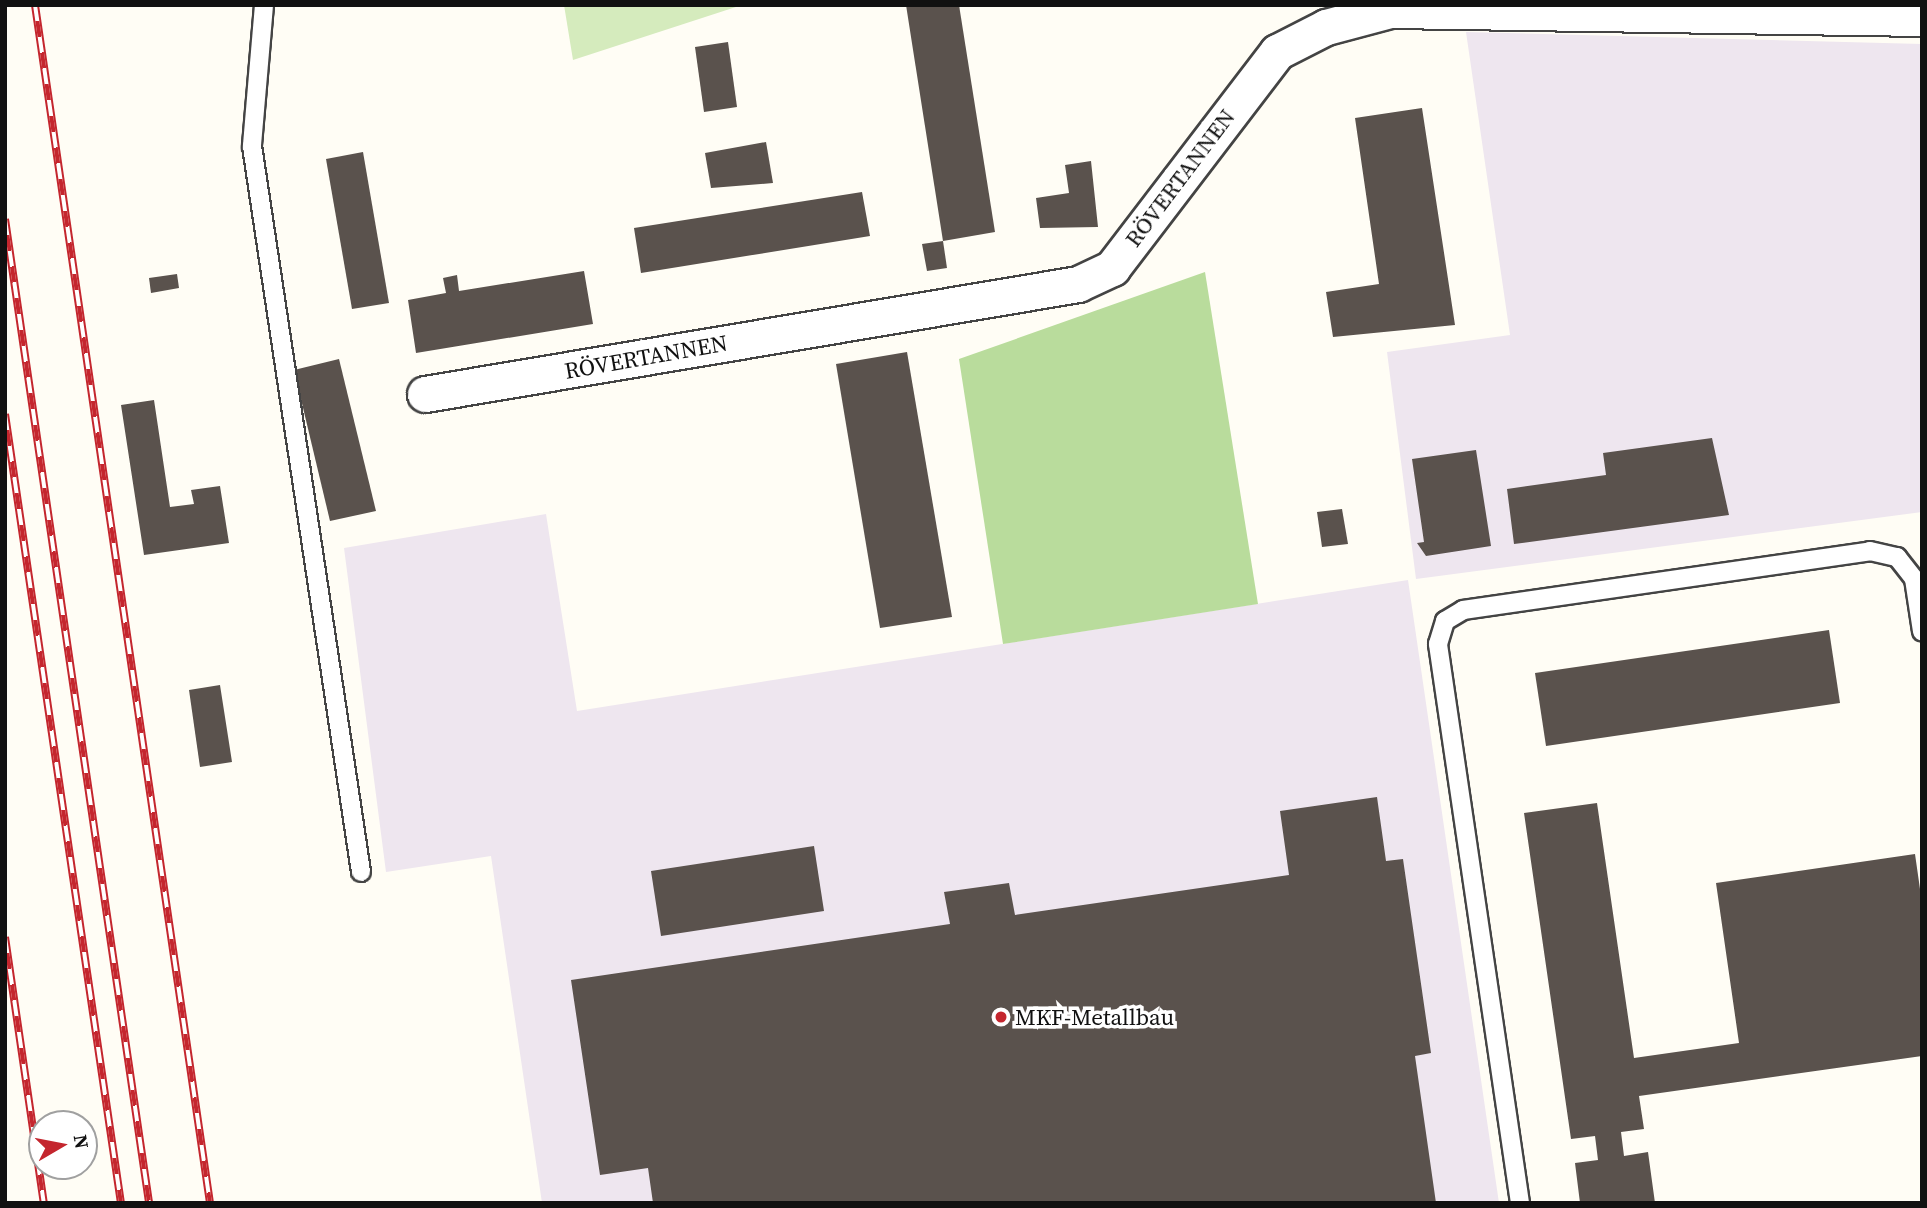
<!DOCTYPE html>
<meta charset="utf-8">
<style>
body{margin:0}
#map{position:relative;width:1927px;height:1208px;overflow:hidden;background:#fffdf5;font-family:"Source Serif 4",serif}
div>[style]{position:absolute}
.industrial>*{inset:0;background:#eee6ef}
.green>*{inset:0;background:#d5ebbd}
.forest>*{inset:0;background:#b9dc9c}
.building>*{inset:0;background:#5a524d}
.roads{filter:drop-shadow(2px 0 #444) drop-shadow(-2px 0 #444) drop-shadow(0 2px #444) drop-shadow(0 -2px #444)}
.lane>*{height:18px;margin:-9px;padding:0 9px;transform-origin:9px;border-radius:9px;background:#fff}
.street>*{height:35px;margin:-17.5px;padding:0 17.5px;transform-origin:17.5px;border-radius:17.5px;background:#fff}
.rail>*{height:8px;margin-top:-4px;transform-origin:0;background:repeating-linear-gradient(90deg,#fff 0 16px,#c4262e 0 32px);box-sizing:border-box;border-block:2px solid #c4262e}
.dots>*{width:19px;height:19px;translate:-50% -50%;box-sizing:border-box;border:4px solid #fff;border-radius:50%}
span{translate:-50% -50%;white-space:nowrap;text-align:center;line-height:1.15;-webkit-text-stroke:7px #fff;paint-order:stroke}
.street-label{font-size:23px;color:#111}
.poi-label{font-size:23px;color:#111}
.left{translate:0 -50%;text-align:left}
.frame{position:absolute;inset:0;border:7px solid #111;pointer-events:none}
.north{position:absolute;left:28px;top:1110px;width:70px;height:70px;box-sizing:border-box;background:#fff;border:2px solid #a0a0a0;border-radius:50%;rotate:80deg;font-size:19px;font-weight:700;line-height:28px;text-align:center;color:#111}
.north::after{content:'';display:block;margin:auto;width:24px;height:32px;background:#c4262e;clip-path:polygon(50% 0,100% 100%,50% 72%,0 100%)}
</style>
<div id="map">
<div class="industrial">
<div style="clip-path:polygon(1466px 32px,1922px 44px,1922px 512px,1416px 579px,1387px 352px,1510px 335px)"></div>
<div style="clip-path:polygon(546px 514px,577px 711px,1408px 580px,1499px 1203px,542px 1203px,491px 856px,386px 872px,344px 548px)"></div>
</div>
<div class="green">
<div style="clip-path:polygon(564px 5px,742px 5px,573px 60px)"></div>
</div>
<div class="forest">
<div style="clip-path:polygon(1205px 272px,1258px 604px,1003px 644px,959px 359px)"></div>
</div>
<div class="building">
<div style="clip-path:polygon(906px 5px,959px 5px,995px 232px,943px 241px)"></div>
<div style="clip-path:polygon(728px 42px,737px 107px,704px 112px,695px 47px)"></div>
<div style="clip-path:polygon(1422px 108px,1455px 325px,1333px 337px,1326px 292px,1379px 284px,1355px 118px)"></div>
<div style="clip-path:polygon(766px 142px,773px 183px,711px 188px,705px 153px)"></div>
<div style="clip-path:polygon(363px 152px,389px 303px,352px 309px,326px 159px)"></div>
<div style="clip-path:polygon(1091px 161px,1098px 227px,1040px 228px,1036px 198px,1069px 193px,1065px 165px)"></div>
<div style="clip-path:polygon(862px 192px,870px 236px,641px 273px,634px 228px)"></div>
<div style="clip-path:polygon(943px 241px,947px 268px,927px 271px,922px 244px)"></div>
<div style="clip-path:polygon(584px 271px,593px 324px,416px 353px,408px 300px,446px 293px,443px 278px,457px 275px,459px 291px)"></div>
<div style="clip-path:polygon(177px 274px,179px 288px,151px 293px,149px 278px)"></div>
<div style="clip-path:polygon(907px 352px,952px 617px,880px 628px,836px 364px)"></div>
<div style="clip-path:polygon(339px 359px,376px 511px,330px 521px,294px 370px)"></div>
<div style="clip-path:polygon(154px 400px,170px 507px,194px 504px,191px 490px,220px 486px,229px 543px,144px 555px,121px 405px)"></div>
<div style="clip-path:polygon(1712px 438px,1729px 515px,1514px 544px,1507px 489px,1606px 475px,1603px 453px)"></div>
<div style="clip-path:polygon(1476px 450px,1491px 546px,1426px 556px,1417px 543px,1424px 542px,1412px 459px)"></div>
<div style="clip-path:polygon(1342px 509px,1348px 544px,1322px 547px,1317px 512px)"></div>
<div style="clip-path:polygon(1829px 630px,1840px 703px,1546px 746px,1535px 673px)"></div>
<div style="clip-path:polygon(220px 685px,232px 762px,200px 767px,189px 690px)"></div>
<div style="clip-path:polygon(1377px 797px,1386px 861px,1403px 859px,1431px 1053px,1415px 1056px,1436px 1203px,653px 1203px,648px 1168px,600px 1175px,571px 980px,950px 924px,944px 892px,1009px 883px,1015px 915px,1289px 875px,1280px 811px)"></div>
<div style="clip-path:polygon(1597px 803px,1634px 1058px,1739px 1043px,1716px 883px,1915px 854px,1922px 903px,1922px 1056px,1639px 1096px,1644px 1129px,1621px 1132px,1624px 1156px,1648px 1152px,1655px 1203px,1580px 1203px,1575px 1163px,1598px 1160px,1595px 1136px,1571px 1139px,1524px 813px)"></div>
<div style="clip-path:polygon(814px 846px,824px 911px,661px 936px,651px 871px)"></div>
</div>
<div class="roads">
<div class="lane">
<div style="left:264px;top:5px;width:142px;rotate:94.9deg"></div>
<div style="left:252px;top:146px;width:734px;rotate:81.46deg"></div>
<div style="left:1520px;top:1203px;width:565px;rotate:-98.35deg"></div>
<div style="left:1438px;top:644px;width:24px;rotate:-73deg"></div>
<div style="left:1445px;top:621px;width:21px;rotate:-31deg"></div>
<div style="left:1463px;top:610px;width:411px;rotate:-8.2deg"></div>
<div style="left:1870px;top:551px;width:28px;rotate:13deg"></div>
<div style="left:1897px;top:557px;width:28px;rotate:52deg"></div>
<div style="left:1914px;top:579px;width:53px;rotate:81.3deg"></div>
</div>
<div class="street">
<div style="left:425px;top:394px;width:662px;rotate:-9.56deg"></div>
<div style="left:1078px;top:284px;width:38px;rotate:-25deg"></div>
<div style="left:1112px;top:268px;width:272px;rotate:-52.6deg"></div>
<div style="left:1277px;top:52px;width:55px;rotate:-27deg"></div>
<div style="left:1326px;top:27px;width:66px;rotate:-14.9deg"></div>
<div style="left:1390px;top:10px;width:532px;rotate:0.86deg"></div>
</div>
</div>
<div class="rail">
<div style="left:35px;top:5px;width:1211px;rotate:81.69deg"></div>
<div style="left:5px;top:219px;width:994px;rotate:81.67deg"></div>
<div style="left:5px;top:414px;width:797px;rotate:81.64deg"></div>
<div style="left:5px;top:937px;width:269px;rotate:81.7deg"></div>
</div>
<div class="dots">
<div style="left:1001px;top:1017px;background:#c4262e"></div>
</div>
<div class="street-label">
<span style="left:1180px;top:178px;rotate:-53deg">RÖVERTANNEN</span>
<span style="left:646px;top:357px;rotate:-10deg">RÖVERTANNEN</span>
</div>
<div class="poi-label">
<span class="left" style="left:1015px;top:1017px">MKF-Metallbau</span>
</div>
<div class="frame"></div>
<div class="north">N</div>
</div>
